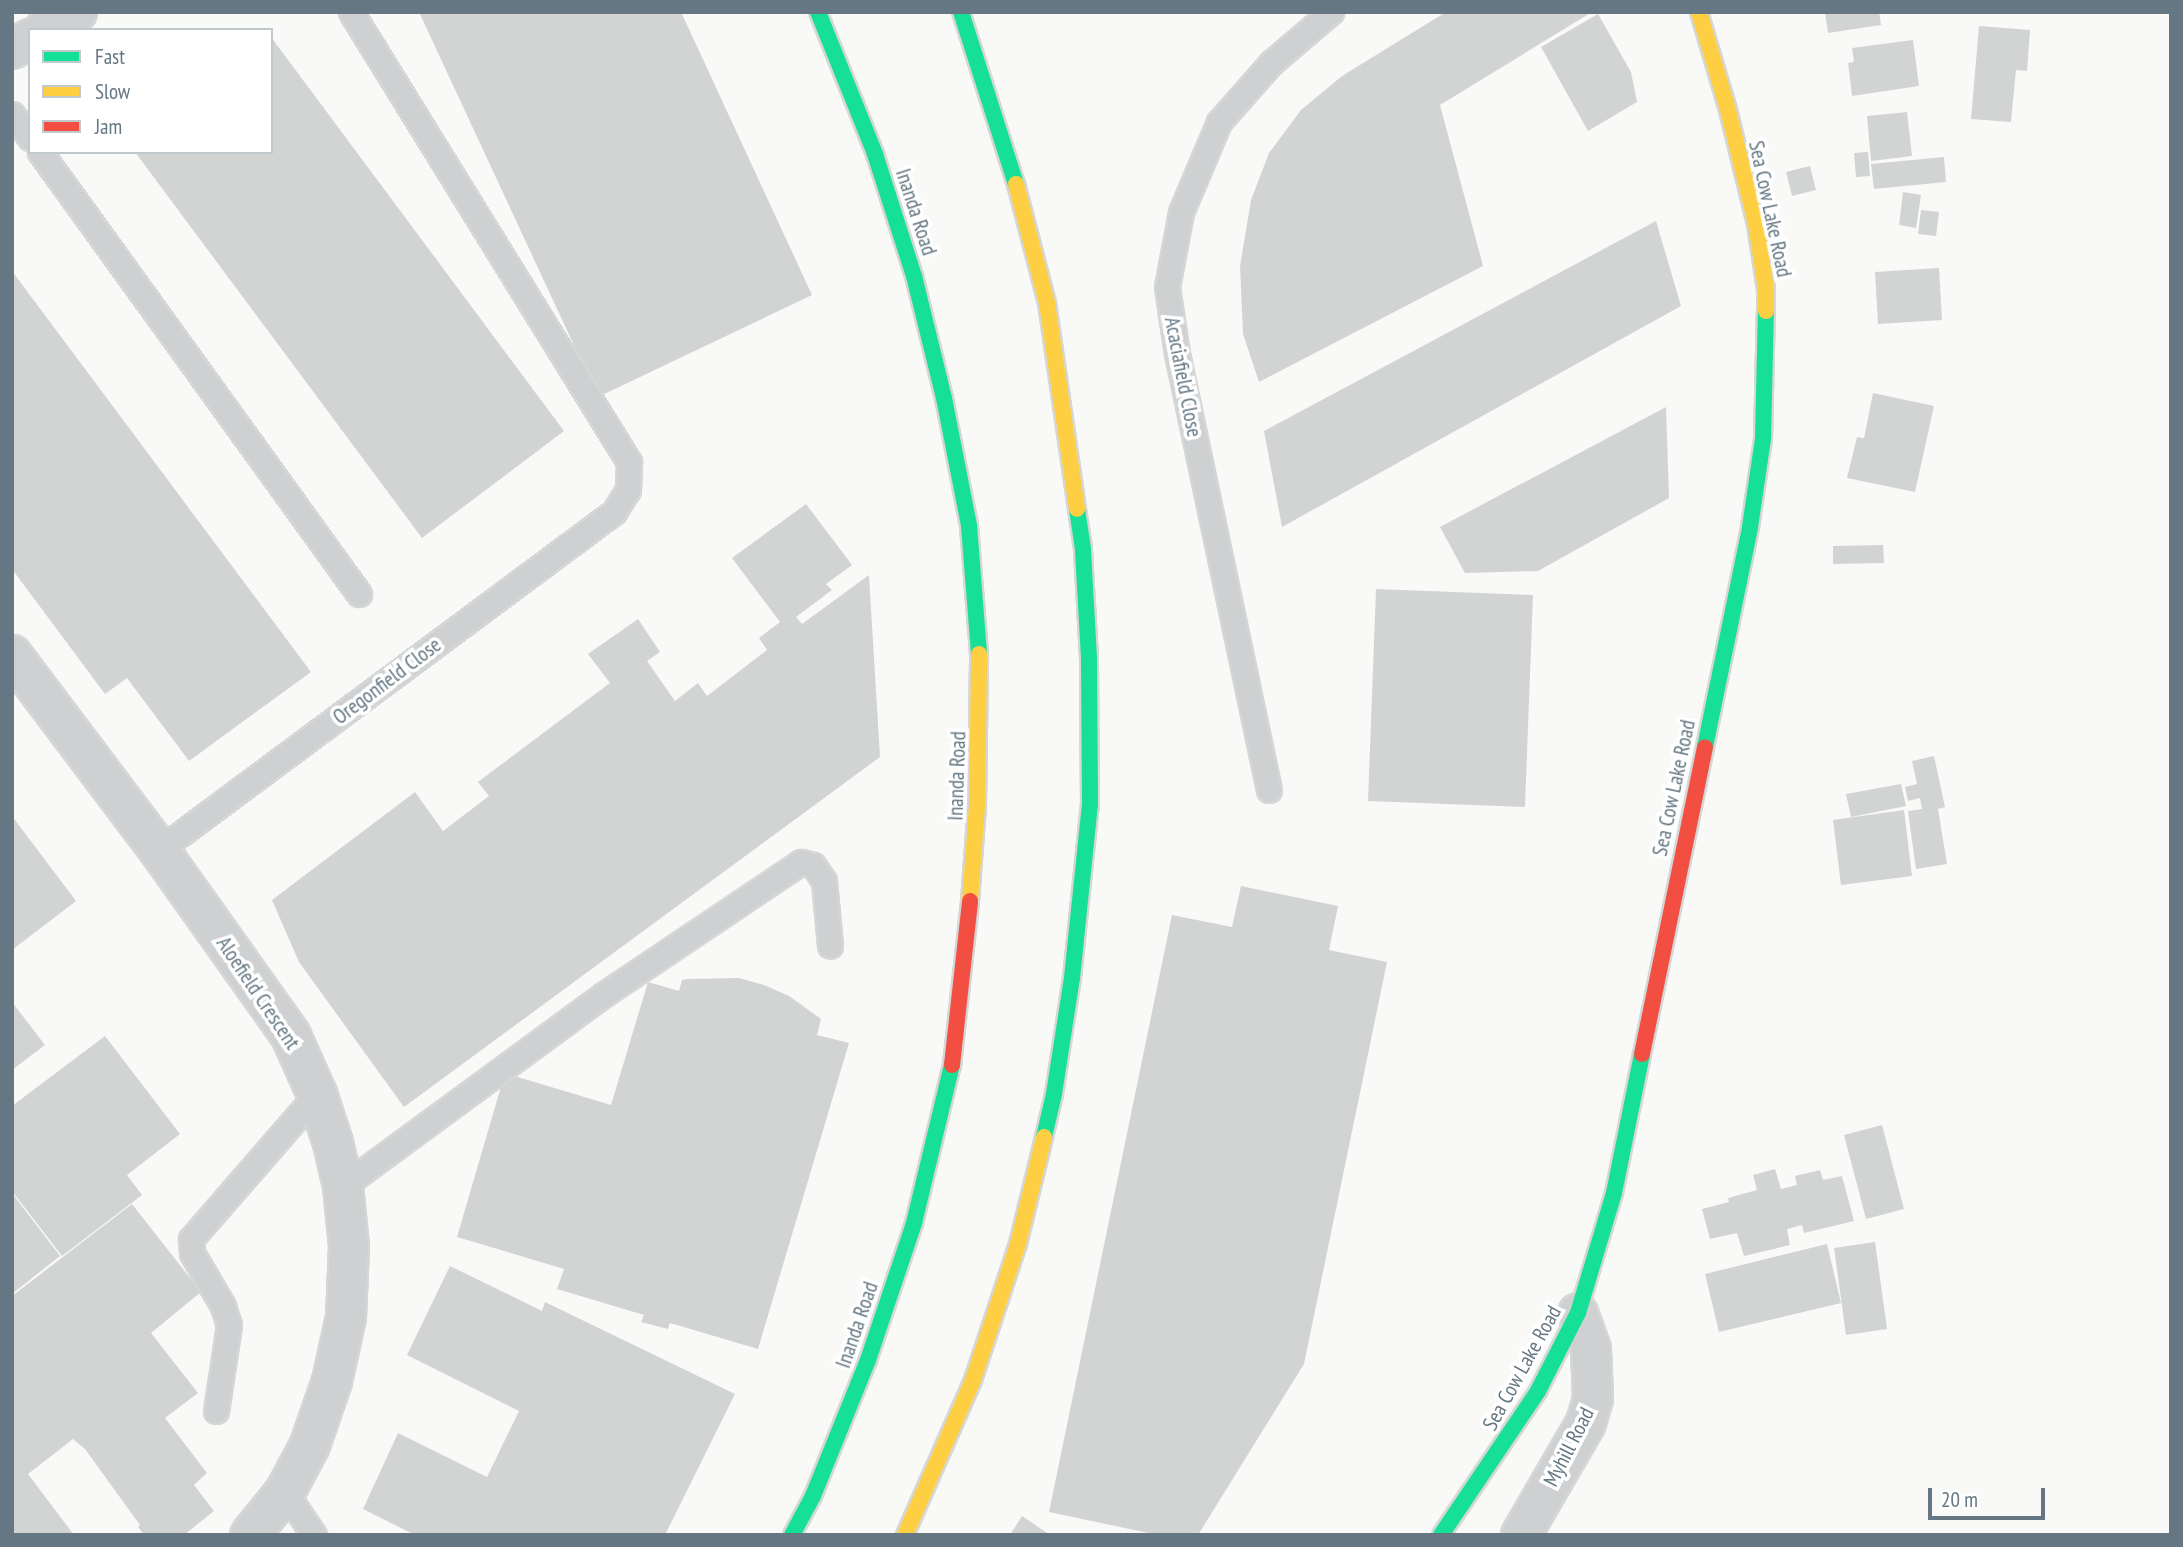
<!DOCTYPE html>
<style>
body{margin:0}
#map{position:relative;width:2183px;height:1547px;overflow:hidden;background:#f9f9f8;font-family:"PT Sans Narrow",sans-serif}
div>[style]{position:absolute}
.building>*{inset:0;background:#d2d4d4}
.roads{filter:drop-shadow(2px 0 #d5d7d7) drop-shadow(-2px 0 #d5d7d7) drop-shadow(0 2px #d5d7d7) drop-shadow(0 -2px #d5d7d7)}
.lane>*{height:23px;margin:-11.5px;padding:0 11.5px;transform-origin:11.5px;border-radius:11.5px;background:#cfd0d1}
.street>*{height:38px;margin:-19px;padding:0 19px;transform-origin:19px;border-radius:19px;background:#cfd0d1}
.fast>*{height:16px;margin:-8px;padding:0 8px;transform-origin:8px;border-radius:8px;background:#16e098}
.slow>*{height:16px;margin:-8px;padding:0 8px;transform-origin:8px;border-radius:8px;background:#ffcf43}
.jam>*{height:16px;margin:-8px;padding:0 8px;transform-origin:8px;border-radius:8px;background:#f24e42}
span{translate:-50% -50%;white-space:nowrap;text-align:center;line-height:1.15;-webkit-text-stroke:7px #fff;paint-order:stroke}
.street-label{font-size:21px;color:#647783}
.frame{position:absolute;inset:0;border:14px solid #647783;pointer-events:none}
.legend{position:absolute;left:28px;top:28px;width:245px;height:126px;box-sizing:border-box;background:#fff;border:2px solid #c1c9cd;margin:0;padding:9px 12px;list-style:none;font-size:21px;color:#647783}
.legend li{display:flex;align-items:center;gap:14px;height:35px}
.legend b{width:35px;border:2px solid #c1c9cd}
.scale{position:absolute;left:1928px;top:1488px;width:117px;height:32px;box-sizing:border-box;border:4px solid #647783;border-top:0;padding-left:9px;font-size:21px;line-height:24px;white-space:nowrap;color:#647783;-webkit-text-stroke:5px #fff;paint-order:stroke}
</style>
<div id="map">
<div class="building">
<div style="clip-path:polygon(419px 12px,681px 12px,812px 295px,598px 397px)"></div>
<div style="clip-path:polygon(1446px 12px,1592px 12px,1440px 105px,1483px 266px,1259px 382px,1243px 334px,1240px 266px,1251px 200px,1269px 153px,1301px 110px,1342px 76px)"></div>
<div style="clip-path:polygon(1825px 12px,1879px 12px,1881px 25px,1828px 33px)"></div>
<div style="clip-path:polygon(1598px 14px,1631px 72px,1637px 102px,1588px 131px,1541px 47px)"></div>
<div style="clip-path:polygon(1979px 26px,2030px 30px,2027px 71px,2016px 70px,2011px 122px,1971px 119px)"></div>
<div style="clip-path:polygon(271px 37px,564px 431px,422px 538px,135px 152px,271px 152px)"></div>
<div style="clip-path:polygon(1913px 40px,1919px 86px,1852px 96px,1848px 63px,1854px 62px,1852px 48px)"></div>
<div style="clip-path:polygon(1907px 112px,1912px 156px,1871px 161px,1867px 116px)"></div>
<div style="clip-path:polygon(1868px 152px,1870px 176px,1856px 177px,1854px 153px)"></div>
<div style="clip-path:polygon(1944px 157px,1946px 182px,1874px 189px,1871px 164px)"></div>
<div style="clip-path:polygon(1810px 166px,1816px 190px,1792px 196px,1786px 172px)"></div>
<div style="clip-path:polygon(1903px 192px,1921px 195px,1916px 228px,1899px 225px)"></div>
<div style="clip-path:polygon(1921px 210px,1939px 212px,1936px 236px,1918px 234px)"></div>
<div style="clip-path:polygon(1656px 221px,1681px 306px,1282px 527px,1264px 431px)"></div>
<div style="clip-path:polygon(1939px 268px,1942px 320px,1878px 324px,1875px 272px)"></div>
<div style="clip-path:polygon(12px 271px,311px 672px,189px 761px,127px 678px,105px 694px,12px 569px)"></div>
<div style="clip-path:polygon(1873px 393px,1934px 406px,1915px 492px,1847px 478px,1857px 437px,1864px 438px)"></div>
<div style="clip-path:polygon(1666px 407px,1669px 498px,1538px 571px,1465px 573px,1440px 527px)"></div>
<div style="clip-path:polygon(806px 504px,852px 565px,826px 584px,832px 590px,796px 617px,802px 624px,869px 575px,880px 757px,404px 1107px,299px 962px,272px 900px,415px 792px,443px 831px,489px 796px,478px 782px,610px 683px,588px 654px,638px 619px,660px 652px,647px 661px,675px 701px,698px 683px,707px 696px,767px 650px,759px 638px,780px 622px,732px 558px)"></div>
<div style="clip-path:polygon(1883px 545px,1884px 563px,1833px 564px,1833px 546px)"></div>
<div style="clip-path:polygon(1376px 589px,1533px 595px,1525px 807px,1368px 801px)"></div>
<div style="clip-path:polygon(1934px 756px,1945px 807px,1938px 809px,1947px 864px,1916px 869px,1908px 811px,1922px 809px,1920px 798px,1908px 801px,1905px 787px,1917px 784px,1912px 761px)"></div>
<div style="clip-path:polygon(1901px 784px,1906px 806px,1851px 817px,1846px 794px)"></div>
<div style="clip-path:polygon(1904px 810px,1912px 876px,1841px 885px,1833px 820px)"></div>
<div style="clip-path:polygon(12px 816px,76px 901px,12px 950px)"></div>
<div style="clip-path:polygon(1241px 886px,1338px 906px,1329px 950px,1387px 962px,1304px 1364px,1198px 1535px,1158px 1535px,1049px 1512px,1172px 915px,1232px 927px)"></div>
<div style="clip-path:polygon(739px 978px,764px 985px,789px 996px,821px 1019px,817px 1035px,849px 1043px,758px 1349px,670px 1323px,668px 1329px,641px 1322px,644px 1315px,557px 1289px,564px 1269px,457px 1237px,505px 1073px,611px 1105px,648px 982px,679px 991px,682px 980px,687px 979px)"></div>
<div style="clip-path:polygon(12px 1002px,45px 1045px,12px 1070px)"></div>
<div style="clip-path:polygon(105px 1036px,180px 1134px,127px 1175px,142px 1195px,62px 1256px,12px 1191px,12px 1106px)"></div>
<div style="clip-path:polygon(1882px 1125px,1904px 1209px,1866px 1219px,1844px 1135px)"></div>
<div style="clip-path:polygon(1775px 1169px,1781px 1189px,1797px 1185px,1795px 1176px,1820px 1170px,1823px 1180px,1842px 1176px,1854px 1221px,1804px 1233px,1802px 1225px,1787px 1229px,1790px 1245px,1744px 1256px,1737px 1233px,1710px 1239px,1702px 1209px,1729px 1202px,1728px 1198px,1757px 1190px,1753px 1175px)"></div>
<div style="clip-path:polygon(12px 1193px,60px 1256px,12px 1294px)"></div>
<div style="clip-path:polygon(132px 1204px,201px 1292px,151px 1333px,198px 1393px,165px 1418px,207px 1473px,194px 1485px,214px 1511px,184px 1535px,144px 1535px,138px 1527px,140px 1525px,85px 1449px,73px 1439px,28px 1474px,74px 1535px,12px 1535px,12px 1296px)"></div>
<div style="clip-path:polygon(1875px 1242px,1887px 1329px,1846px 1335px,1834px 1248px)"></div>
<div style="clip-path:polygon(1827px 1244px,1841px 1303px,1719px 1332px,1705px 1274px)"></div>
<div style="clip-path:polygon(450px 1266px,542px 1311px,545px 1302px,735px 1394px,665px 1535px,415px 1535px,363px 1509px,398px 1433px,487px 1477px,519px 1411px,407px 1355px)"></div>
<div style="clip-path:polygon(1022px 1516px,1050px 1535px,1010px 1535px)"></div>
</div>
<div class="roads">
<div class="lane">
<div style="left:12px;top:114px;width:30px;rotate:53deg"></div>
<div style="left:40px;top:152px;width:545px;rotate:54.18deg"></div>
<div style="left:1269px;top:790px;width:446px;rotate:-101.9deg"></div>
<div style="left:1177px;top:354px;width:68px;rotate:-98.5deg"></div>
<div style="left:1167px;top:287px;width:76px;rotate:-79.4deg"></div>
<div style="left:1181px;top:212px;width:98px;rotate:-67.1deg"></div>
<div style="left:1219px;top:122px;width:79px;rotate:-48.6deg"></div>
<div style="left:1271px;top:63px;width:79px;rotate:-40.4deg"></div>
<div style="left:159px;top:850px;width:567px;rotate:-36.61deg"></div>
<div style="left:614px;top:512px;width:26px;rotate:-58deg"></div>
<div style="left:628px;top:490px;width:28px;rotate:-88deg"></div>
<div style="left:629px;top:462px;width:529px;rotate:-121.71deg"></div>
<div style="left:343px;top:1186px;width:323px;rotate:-36.3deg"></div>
<div style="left:603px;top:995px;width:239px;rotate:-33.9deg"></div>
<div style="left:801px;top:862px;width:12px;rotate:14deg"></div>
<div style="left:813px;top:865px;width:19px;rotate:55deg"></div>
<div style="left:824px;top:881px;width:65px;rotate:84.7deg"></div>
<div style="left:216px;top:1411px;width:87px;rotate:-81.4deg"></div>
<div style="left:229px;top:1325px;width:20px;rotate:-108deg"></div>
<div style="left:223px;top:1306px;width:61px;rotate:-120.3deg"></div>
<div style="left:192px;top:1253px;width:14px;rotate:-94deg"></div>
<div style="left:191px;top:1239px;width:192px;rotate:-49deg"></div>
<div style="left:285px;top:1492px;width:52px;rotate:56deg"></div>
</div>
<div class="street">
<div style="left:44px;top:30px;width:38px;rotate:-29deg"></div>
<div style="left:12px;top:49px;width:21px;rotate:-29deg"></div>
<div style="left:12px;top:655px;width:244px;rotate:53deg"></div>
<div style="left:159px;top:850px;width:228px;rotate:54.6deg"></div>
<div style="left:291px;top:1036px;width:64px;rotate:65.9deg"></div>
<div style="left:317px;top:1094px;width:52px;rotate:71.9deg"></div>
<div style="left:333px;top:1143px;width:44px;rotate:76.9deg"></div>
<div style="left:343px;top:1186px;width:60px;rotate:84.3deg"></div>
<div style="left:349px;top:1246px;width:71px;rotate:92.4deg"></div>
<div style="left:346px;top:1317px;width:66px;rotate:102.3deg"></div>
<div style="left:332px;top:1381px;width:68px;rotate:109deg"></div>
<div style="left:310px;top:1445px;width:53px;rotate:118deg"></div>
<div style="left:285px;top:1492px;width:55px;rotate:129.1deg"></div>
<div style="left:1521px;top:1535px;width:129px;rotate:-59.9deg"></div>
<div style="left:1586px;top:1423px;width:25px;rotate:-74deg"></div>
<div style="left:1593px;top:1399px;width:50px;rotate:-92.3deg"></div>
<div style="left:1591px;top:1349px;width:38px;rotate:-110deg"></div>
</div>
<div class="fast">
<div style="left:818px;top:12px;width:153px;rotate:68.1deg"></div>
<div style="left:875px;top:154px;width:128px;rotate:72.3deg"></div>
<div style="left:914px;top:276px;width:126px;rotate:76.2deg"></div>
<div style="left:944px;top:398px;width:130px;rotate:78.9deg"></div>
<div style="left:969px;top:526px;width:128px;rotate:85.5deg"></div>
<div style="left:961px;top:12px;width:181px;rotate:72.3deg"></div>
<div style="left:1705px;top:747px;width:225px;rotate:-78.4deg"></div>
<div style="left:1750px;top:527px;width:89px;rotate:-81.6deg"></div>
<div style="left:1763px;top:439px;width:128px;rotate:-88.7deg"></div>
<div style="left:1044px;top:1137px;width:44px;rotate:-76.9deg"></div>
<div style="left:1054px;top:1094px;width:117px;rotate:-81.2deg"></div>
<div style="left:1072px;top:978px;width:175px;rotate:-84.1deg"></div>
<div style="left:1090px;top:804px;width:146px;rotate:-90.4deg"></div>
<div style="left:1089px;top:658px;width:109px;rotate:-93.2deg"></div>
<div style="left:1083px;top:549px;width:40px;rotate:-98.5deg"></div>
<div style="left:792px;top:1535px;width:44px;rotate:-61.7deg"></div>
<div style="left:813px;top:1496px;width:147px;rotate:-68deg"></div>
<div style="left:868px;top:1360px;width:145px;rotate:-71.4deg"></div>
<div style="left:914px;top:1223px;width:163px;rotate:-76.5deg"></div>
<div style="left:1441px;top:1535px;width:174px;rotate:-56deg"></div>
<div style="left:1538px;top:1391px;width:88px;rotate:-62.9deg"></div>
<div style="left:1578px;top:1313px;width:125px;rotate:-73.3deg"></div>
<div style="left:1614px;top:1193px;width:142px;rotate:-78.6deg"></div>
</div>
<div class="slow">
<div style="left:1699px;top:12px;width:102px;rotate:73.5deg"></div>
<div style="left:1728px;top:110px;width:117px;rotate:76.2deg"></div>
<div style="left:1756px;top:224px;width:66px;rotate:81.3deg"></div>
<div style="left:1766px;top:289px;width:22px;rotate:90deg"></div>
<div style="left:1016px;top:184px;width:123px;rotate:75.4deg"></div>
<div style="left:1047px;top:303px;width:208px;rotate:81.7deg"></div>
<div style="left:970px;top:901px;width:96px;rotate:-85.8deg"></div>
<div style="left:977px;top:805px;width:151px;rotate:-89.2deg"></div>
<div style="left:905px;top:1535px;width:169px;rotate:-66.3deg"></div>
<div style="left:973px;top:1380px;width:143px;rotate:-71.7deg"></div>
<div style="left:1018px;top:1244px;width:110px;rotate:-76.3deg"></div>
</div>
<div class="jam">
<div style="left:1642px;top:1054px;width:313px;rotate:-78.4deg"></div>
<div style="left:952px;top:1065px;width:165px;rotate:-83.7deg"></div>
</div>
</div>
<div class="street-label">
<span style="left:1770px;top:209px;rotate:78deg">Sea Cow Lake Road</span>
<span style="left:916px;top:212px;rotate:72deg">Inanda Road</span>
<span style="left:1183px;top:377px;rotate:79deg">Acaciafield Close</span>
<span style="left:387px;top:681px;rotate:-37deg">Oregonfield Close</span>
<span style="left:957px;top:776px;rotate:-88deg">Inanda Road</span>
<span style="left:1674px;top:788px;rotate:-78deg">Sea Cow Lake Road</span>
<span style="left:258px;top:993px;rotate:56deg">Aloefield Crescent</span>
<span style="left:857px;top:1325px;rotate:-71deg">Inanda Road</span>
<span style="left:1522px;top:1368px;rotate:-61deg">Sea Cow Lake Road</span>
<span style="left:1569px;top:1447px;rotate:-63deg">Myhill Road</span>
</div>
<div class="frame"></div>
<ul class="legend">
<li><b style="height:9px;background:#16e098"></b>Fast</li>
<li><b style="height:9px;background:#ffcf43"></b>Slow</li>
<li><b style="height:9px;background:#f24e42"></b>Jam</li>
</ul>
<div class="scale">20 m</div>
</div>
